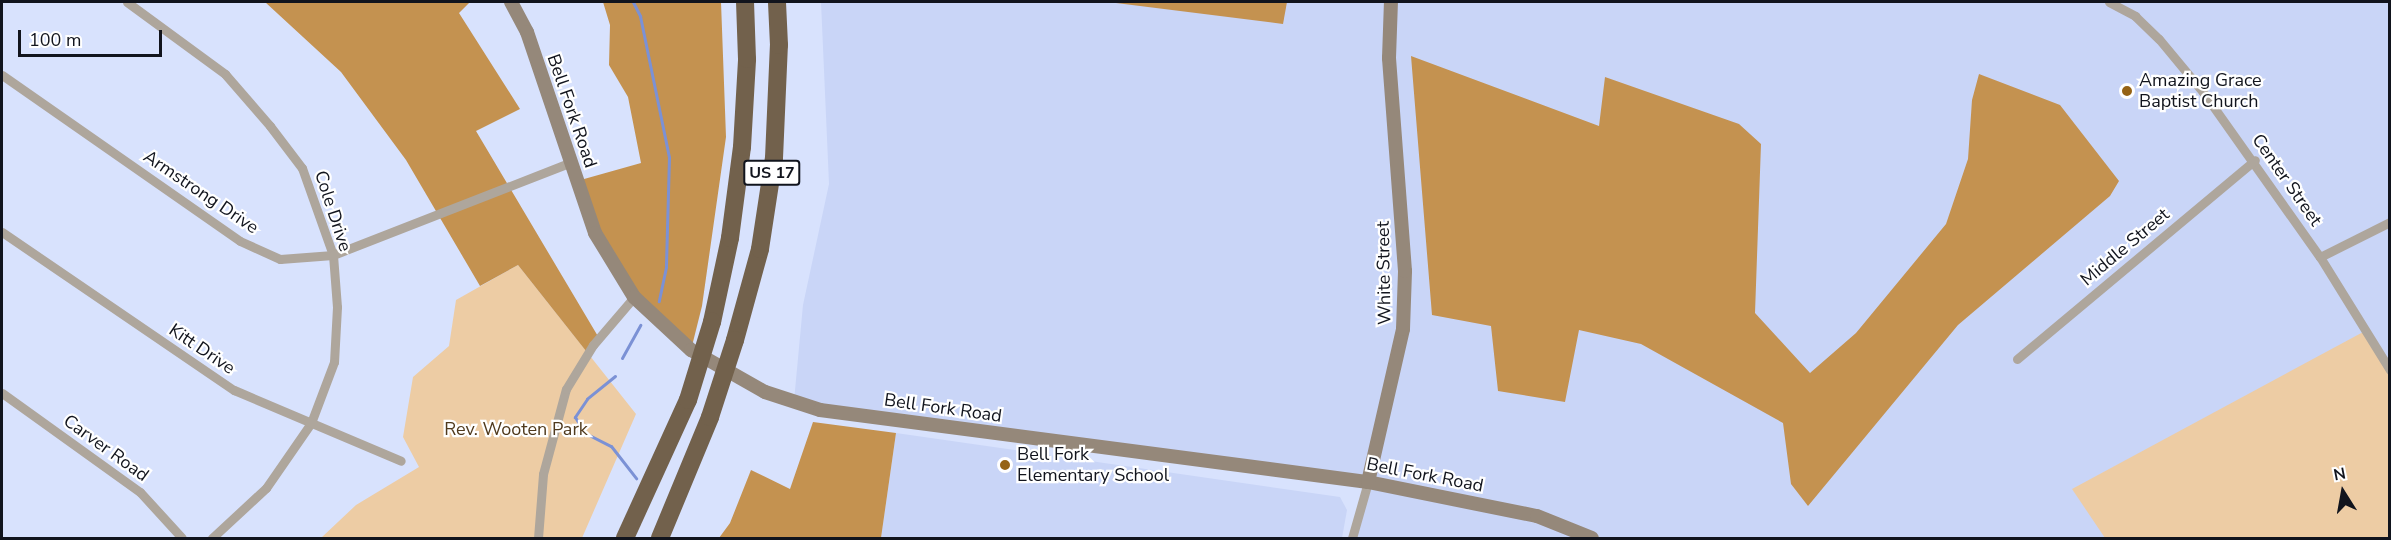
<!DOCTYPE html>
<style>
body{margin:0}
#map{position:relative;width:2391px;height:540px;overflow:hidden;background:#d8e2fd;font-family:"Nunito Sans",sans-serif}
div>[style]{position:absolute}
.built>*{inset:0;background:#c9d5f7}
.green>*{inset:0;background:#edcca4}
.forest>*{inset:0;background:#c49250}
.stream>*{height:3px;margin:-1.5px;padding:0 1.5px;transform-origin:1.5px;border-radius:1.5px;background:#7b91d5}
.street>*{height:9px;margin:-4.5px;padding:0 4.5px;transform-origin:4.5px;border-radius:4.5px;background:#aea69c}
.secondary>*{height:14px;margin:-7px;padding:0 7px;transform-origin:7px;border-radius:7px;background:#95887a}
.highway>*{height:18px;margin:-9px;padding:0 9px;transform-origin:9px;border-radius:9px;background:#72614c}
.highway-bridge>*{height:18px;margin:-9px;padding:0 9px;transform-origin:9px;border-radius:9px;background:#72614c}
.dots>*{width:16px;height:16px;translate:-50% -50%;box-sizing:border-box;border:3px solid #fff;border-radius:50%}
span{translate:-50% -50%;white-space:nowrap;text-align:center;line-height:1.15;-webkit-text-stroke:4.5px #fff;paint-order:stroke}
.shield-label span{padding:2px 4px;background:#fff;border:2px solid;border-radius:4px;-webkit-text-stroke-width:0}
.shield-label{font-size:16px;color:#11141d;font-weight:700}
.poi-label{font-size:18px;color:#11141d}
.left{translate:0 -50%;text-align:left}
.street-label{font-size:18px;color:#11141d}
.park-label{font-size:18px;color:#4f391c}
.frame{position:absolute;inset:0;border:3px solid #11141d;pointer-events:none}
.north{position:absolute;left:2313px;top:462px;width:60px;height:60px;-webkit-text-stroke:4px #fff;paint-order:stroke;rotate:349deg;font-size:16px;font-weight:700;line-height:24px;text-align:center;color:#11141d}
.north::after{content:'';display:block;margin:auto;width:21px;height:27px;background:#11141d;clip-path:polygon(50% 0,100% 100%,50% 72%,0 100%)}
.scale{position:absolute;left:18px;top:30px;width:144px;height:27px;box-sizing:border-box;border:3px solid #11141d;border-top:0;padding-left:8px;font-size:18px;line-height:21px;white-space:nowrap;color:#11141d;-webkit-text-stroke:4px #fff;paint-order:stroke}
</style>
<div id="map">
<div class="built">
<div style="clip-path:polygon(821px 2px,2389px 2px,2389px 538px,1352px 538px,1367px 482px,794px 401px,803px 305px,829px 184px)"></div>
<div style="clip-path:polygon(896px 433px,1340px 497px,1347px 510px,1342px 538px,881px 538px)"></div>
</div>
<div class="green">
<div style="clip-path:polygon(518px 265px,636px 414px,582px 538px,321px 538px,356px 505px,419px 467px,403px 437px,413px 377px,449px 346px,456px 300px)"></div>
<div style="clip-path:polygon(2365px 331px,2389px 370px,2389px 538px,2105px 538px,2072px 489px)"></div>
</div>
<div class="forest">
<div style="clip-path:polygon(265px 2px,470px 2px,459px 13px,520px 109px,476px 131px,599px 338px,586px 351px,518px 265px,480px 286px,406px 160px,341px 72px)"></div>
<div style="clip-path:polygon(603px 2px,721px 2px,726px 137px,702px 306px,691px 350px,634px 297px,595px 233px,577px 181px,641px 163px,628px 97px,609px 65px,610px 25px)"></div>
<div style="clip-path:polygon(1108px 2px,1287px 2px,1283px 24px)"></div>
<div style="clip-path:polygon(1411px 56px,1599px 126px,1605px 77px,1739px 124px,1761px 144px,1755px 313px,1810px 373px,1856px 333px,1946px 224px,1968px 159px,1972px 100px,1979px 74px,2060px 105px,2119px 181px,2110px 196px,1958px 325px,1808px 506px,1791px 484px,1783px 423px,1641px 344px,1579px 330px,1565px 402px,1498px 391px,1491px 326px,1432px 315px)"></div>
<div style="clip-path:polygon(813px 422px,896px 433px,881px 538px,719px 538px,730px 523px,751px 470px,790px 489px)"></div>
</div>
<div class="stream">
<div style="left:633px;top:2px;width:16px;rotate:63deg"></div>
<div style="left:640px;top:16px;width:144px;rotate:78.4deg"></div>
<div style="left:669px;top:157px;width:110px;rotate:91.6deg"></div>
<div style="left:666px;top:267px;width:35px;rotate:102deg"></div>
<div style="left:622px;top:358px;width:38px;rotate:-61deg"></div>
<div style="left:615px;top:376px;width:36px;rotate:141deg"></div>
<div style="left:587px;top:399px;width:22px;rotate:124deg"></div>
<div style="left:575px;top:417px;width:19px;rotate:58deg"></div>
<div style="left:585px;top:433px;width:29px;rotate:27deg"></div>
<div style="left:611px;top:446px;width:41px;rotate:52deg"></div>
</div>
<div class="street">
<div style="left:127px;top:2px;width:122px;rotate:36.3deg"></div>
<div style="left:225px;top:74px;width:69px;rotate:49.1deg"></div>
<div style="left:270px;top:126px;width:53px;rotate:52.7deg"></div>
<div style="left:302px;top:168px;width:92px;rotate:70.4deg"></div>
<div style="left:333px;top:255px;width:52px;rotate:85.6deg"></div>
<div style="left:337px;top:307px;width:55px;rotate:93.1deg"></div>
<div style="left:334px;top:362px;width:65px;rotate:110.7deg"></div>
<div style="left:311px;top:423px;width:79px;rotate:124.7deg"></div>
<div style="left:266px;top:488px;width:74px;rotate:137.2deg"></div>
<div style="left:2109px;top:2px;width:30px;rotate:28deg"></div>
<div style="left:2135px;top:16px;width:33px;rotate:44deg"></div>
<div style="left:2159px;top:39px;width:69px;rotate:50.3deg"></div>
<div style="left:2203px;top:92px;width:202px;rotate:54.7deg"></div>
<div style="left:2320px;top:257px;width:133px;rotate:58.2deg"></div>
<div style="left:2px;top:75px;width:290px;rotate:34.9deg"></div>
<div style="left:240px;top:241px;width:44px;rotate:24.2deg"></div>
<div style="left:280px;top:259px;width:53px;rotate:-4.3deg"></div>
<div style="left:333px;top:255px;width:256px;rotate:-21.3deg"></div>
<div style="left:2px;top:232px;width:281px;rotate:34.3deg"></div>
<div style="left:234px;top:390px;width:181px;rotate:23deg"></div>
<div style="left:2320px;top:257px;width:78px;rotate:-26.6deg"></div>
<div style="left:2017px;top:359px;width:310px;rotate:-39.9deg"></div>
<div style="left:2px;top:393px;width:170px;rotate:35.7deg"></div>
<div style="left:140px;top:492px;width:62px;rotate:47.6deg"></div>
<div style="left:538px;top:538px;width:64px;rotate:-85.5deg"></div>
<div style="left:543px;top:474px;width:88px;rotate:-74.9deg"></div>
<div style="left:566px;top:389px;width:52px;rotate:-58.5deg"></div>
<div style="left:593px;top:345px;width:63px;rotate:-49.5deg"></div>
<div style="left:1352px;top:538px;width:58px;rotate:-74.1deg"></div>
</div>
<div class="secondary">
<div style="left:511px;top:2px;width:34px;rotate:62deg"></div>
<div style="left:527px;top:32px;width:212px;rotate:71.3deg"></div>
<div style="left:595px;top:233px;width:75px;rotate:58.6deg"></div>
<div style="left:634px;top:297px;width:78px;rotate:42.9deg"></div>
<div style="left:691px;top:350px;width:85px;rotate:29.6deg"></div>
<div style="left:765px;top:392px;width:58px;rotate:18.1deg"></div>
<div style="left:820px;top:410px;width:553px;rotate:7.49deg"></div>
<div style="left:1368px;top:482px;width:172px;rotate:11.4deg"></div>
<div style="left:1537px;top:516px;width:59px;rotate:21.8deg"></div>
<div style="left:1368px;top:482px;width:157px;rotate:-77.1deg"></div>
<div style="left:1403px;top:329px;width:58px;rotate:-88deg"></div>
<div style="left:1405px;top:271px;width:214px;rotate:-94.3deg"></div>
<div style="left:1389px;top:58px;width:56px;rotate:-88deg"></div>
</div>
<div class="highway">
<div style="left:712px;top:322px;width:86px;rotate:-77.9deg"></div>
<div style="left:730px;top:238px;width:92px;rotate:-82.5deg"></div>
<div style="left:742px;top:147px;width:88px;rotate:-86.7deg"></div>
<div style="left:747px;top:59px;width:57px;rotate:-92deg"></div>
<div style="left:735px;top:340px;width:94px;rotate:-74.6deg"></div>
<div style="left:760px;top:249px;width:92px;rotate:-81.3deg"></div>
<div style="left:774px;top:158px;width:113px;rotate:-87.5deg"></div>
<div style="left:779px;top:45px;width:43px;rotate:-92.7deg"></div>
<div style="left:625px;top:538px;width:152px;rotate:-65.5deg"></div>
<div style="left:660px;top:538px;width:131px;rotate:-67.5deg"></div>
</div>
<div class="highway-bridge">
<div style="left:688px;top:400px;width:82px;rotate:-72.9deg"></div>
<div style="left:710px;top:417px;width:81px;rotate:-72deg"></div>
</div>
<div class="dots">
<div style="left:2127px;top:91px;background:#956215"></div>
<div style="left:1005px;top:465px;background:#956215"></div>
</div>
<div class="shield-label">
<span style="left:772px;top:173px">US 17</span>
</div>
<div class="poi-label">
<span class="left" style="left:2139px;top:91px">Amazing Grace<br>Baptist Church</span>
<span class="left" style="left:1017px;top:465px">Bell Fork<br>Elementary School</span>
</div>
<div class="street-label">
<span style="left:572px;top:111px;rotate:71deg">Bell Fork Road</span>
<span style="left:2287px;top:180px;rotate:55deg">Center Street</span>
<span style="left:201px;top:192px;rotate:34deg">Armstrong Drive</span>
<span style="left:333px;top:211px;rotate:72deg">Cole Drive</span>
<span style="left:2125px;top:247px;rotate:-40deg">Middle Street</span>
<span style="left:1384px;top:273px;rotate:-91deg">White Street</span>
<span style="left:202px;top:349px;rotate:34deg">Kitt Drive</span>
<span style="left:943px;top:408px;rotate:8deg">Bell Fork Road</span>
<span style="left:106px;top:448px;rotate:36deg">Carver Road</span>
<span style="left:1425px;top:475px;rotate:11deg">Bell Fork Road</span>
</div>
<div class="park-label">
<span style="left:516px;top:429px">Rev. Wooten Park</span>
</div>
<div class="frame"></div>
<div class="north">N</div>
<div class="scale">100 m</div>
</div>
